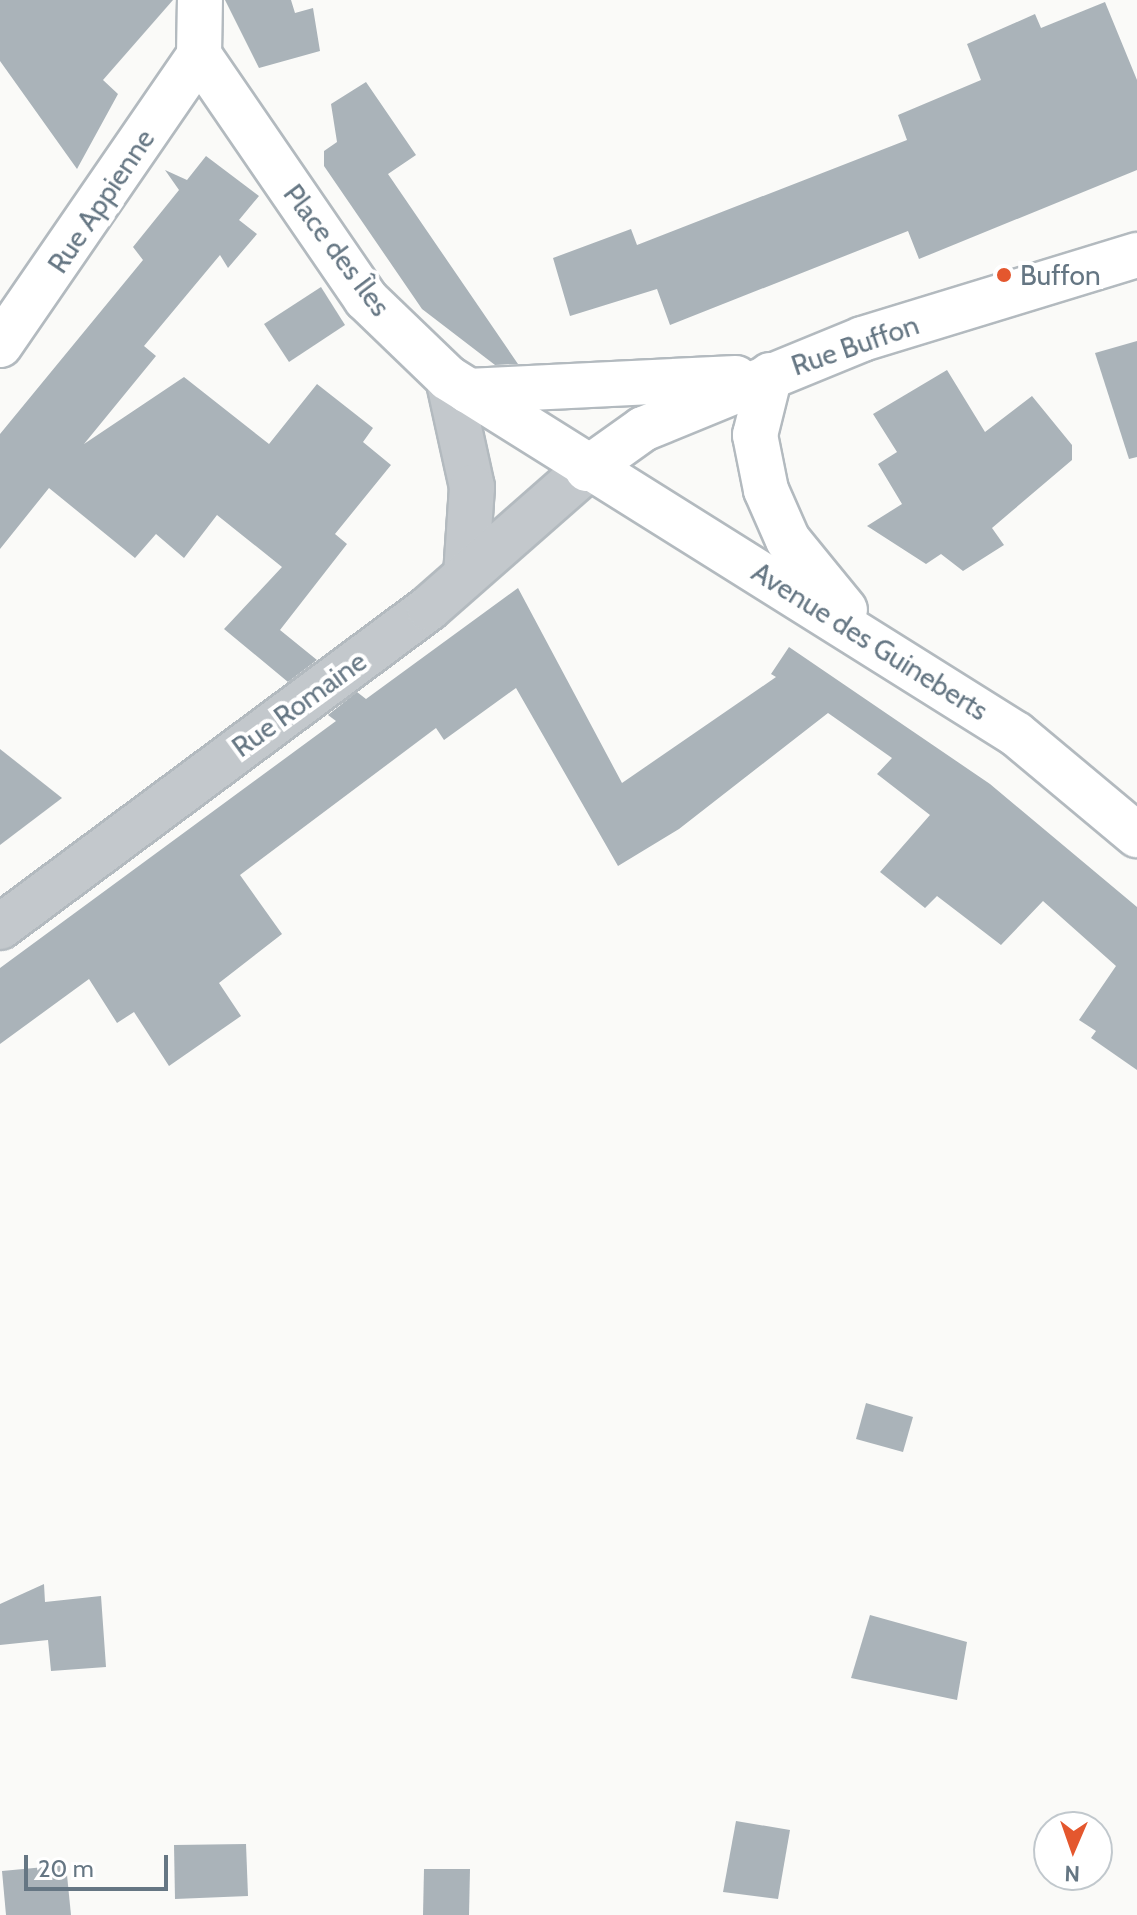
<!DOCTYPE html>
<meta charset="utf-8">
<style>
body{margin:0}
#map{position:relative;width:1137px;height:1915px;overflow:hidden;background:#fafaf8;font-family:Cabin,sans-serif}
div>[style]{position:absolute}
.building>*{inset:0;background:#aab3b9}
.roads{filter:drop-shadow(2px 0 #b3babf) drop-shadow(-2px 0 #b3babf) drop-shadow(0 2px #b3babf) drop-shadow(0 -2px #b3babf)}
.street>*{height:44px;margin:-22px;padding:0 22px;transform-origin:22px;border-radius:22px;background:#c3c8cc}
.secondary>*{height:44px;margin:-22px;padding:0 22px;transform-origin:22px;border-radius:22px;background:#fff}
.dots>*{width:22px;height:22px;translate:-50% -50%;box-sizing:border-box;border:4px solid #fff;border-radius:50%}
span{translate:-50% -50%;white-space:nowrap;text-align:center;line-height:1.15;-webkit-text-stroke:8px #fff;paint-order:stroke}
.street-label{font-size:28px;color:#657683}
.poi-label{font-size:28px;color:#657683}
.left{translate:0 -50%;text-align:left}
.north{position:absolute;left:1033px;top:1811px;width:80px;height:80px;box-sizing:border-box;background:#fff;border:2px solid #c1c8cd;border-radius:50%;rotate:182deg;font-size:22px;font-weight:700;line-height:32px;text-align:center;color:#657683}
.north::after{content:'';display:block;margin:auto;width:28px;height:36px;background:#e4572e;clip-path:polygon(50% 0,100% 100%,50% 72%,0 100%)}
.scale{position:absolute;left:24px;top:1855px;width:144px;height:36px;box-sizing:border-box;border:4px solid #657683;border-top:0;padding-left:10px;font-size:24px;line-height:28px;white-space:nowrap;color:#657683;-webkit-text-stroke:6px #fff;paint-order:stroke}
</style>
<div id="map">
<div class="building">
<div style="clip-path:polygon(0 0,173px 0,103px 80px,118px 94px,77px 169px,0 61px)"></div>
<div style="clip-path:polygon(225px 0,291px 0,295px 13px,313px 8px,320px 51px,259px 68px)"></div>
<div style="clip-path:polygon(1105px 2px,1137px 80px,1137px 170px,919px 259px,908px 231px,670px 325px,657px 289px,570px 316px,553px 258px,631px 229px,637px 245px,907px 140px,898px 115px,981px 80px,967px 44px,1035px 14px,1041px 28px)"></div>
<div style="clip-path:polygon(366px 82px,416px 155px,388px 174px,518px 364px,495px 365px,422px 309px,324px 166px,324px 151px,337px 142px,331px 104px)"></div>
<div style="clip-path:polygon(206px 156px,259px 196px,239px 220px,257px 234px,228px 268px,220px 255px,144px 346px,156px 356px,84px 444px,184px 377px,269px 444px,317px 384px,373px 428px,363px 442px,391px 465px,335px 534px,347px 544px,280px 630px,317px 660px,288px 682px,224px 629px,282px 567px,217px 515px,184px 558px,156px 534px,135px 558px,49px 488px,0 549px,0 434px,143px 260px,133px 247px,179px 190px,165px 170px,187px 180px)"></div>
<div style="clip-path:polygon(321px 287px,345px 325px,289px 362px,264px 324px)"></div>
<div style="clip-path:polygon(1137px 341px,1137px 457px,1129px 459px,1095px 353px)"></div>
<div style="clip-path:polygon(947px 370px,985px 432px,1032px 396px,1072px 445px,1072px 460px,992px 528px,1004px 545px,963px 571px,941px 554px,926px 564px,867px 526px,902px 504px,878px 464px,897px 452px,873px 414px)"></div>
<div style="clip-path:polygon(518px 588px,622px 783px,776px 677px,771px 674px,789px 647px,990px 784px,1137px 907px,1137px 1070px,1091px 1038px,1096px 1031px,1079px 1020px,1116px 966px,1043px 901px,1001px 945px,937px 896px,925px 908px,880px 872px,930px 815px,877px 774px,892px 758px,828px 713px,679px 829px,618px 866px,516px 688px,444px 740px,436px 728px,240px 875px,282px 934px,219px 983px,241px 1016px,169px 1066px,134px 1012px,117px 1023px,89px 979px,0 1044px,0 968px,336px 721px,328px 715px,357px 692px,366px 699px)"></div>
<div style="clip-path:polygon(0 749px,62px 798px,0 845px)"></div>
<div style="clip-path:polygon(866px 1403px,913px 1417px,903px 1452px,856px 1439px)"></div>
<div style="clip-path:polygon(44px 1584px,45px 1602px,101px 1596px,106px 1667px,51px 1671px,48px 1640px,0 1645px,0 1604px)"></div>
<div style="clip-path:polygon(870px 1615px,967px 1642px,957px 1700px,851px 1678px)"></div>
<div style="clip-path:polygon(736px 1821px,790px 1830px,778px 1899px,723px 1892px)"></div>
<div style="clip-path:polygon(246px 1844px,248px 1896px,175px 1899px,174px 1845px)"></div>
<div style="clip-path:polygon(66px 1865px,71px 1915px,6px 1915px,2px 1871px)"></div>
<div style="clip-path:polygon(424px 1869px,470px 1869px,469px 1915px,423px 1915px)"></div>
</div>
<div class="roads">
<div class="street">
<div style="left:448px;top:378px;width:112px;rotate:77.6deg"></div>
<div style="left:472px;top:487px;width:88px;rotate:93.9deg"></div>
<div style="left:0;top:927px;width:535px;rotate:-36.63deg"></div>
<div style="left:429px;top:608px;width:210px;rotate:-41.3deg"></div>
</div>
<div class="secondary">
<div style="left:199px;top:55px;width:296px;rotate:55.6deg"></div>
<div style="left:366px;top:299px;width:114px;rotate:43.9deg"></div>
<div style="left:448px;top:378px;width:670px;rotate:32.08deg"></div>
<div style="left:1016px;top:734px;width:158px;rotate:39.9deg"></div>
<div style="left:199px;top:55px;width:55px;rotate:-89deg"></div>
<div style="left:0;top:345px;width:352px;rotate:-55.5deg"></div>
<div style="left:770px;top:375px;width:62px;rotate:104deg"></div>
<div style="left:755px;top:435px;width:56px;rotate:78.7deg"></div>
<div style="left:766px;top:490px;width:55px;rotate:66.3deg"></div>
<div style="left:788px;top:540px;width:90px;rotate:50.8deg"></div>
<div style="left:468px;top:391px;width:268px;rotate:-2.8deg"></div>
<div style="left:587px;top:469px;width:69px;rotate:-35.5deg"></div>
<div style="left:643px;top:429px;width:237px;rotate:-22.3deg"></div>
<div style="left:862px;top:339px;width:288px;rotate:-17deg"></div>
</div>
</div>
<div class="dots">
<div style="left:1004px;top:275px;background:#e4572e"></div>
</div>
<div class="street-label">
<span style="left:101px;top:201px;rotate:-56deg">Rue Appienne</span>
<span style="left:337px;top:250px;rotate:53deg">Place des Îles</span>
<span style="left:855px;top:345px;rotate:-19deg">Rue Buffon</span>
<span style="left:870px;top:641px;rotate:32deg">Avenue des Guineberts</span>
<span style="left:299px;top:704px;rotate:-36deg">Rue Romaine</span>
</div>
<div class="poi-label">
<span class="left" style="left:1020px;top:275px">Buffon</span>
</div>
<div class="north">N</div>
<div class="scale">20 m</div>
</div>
